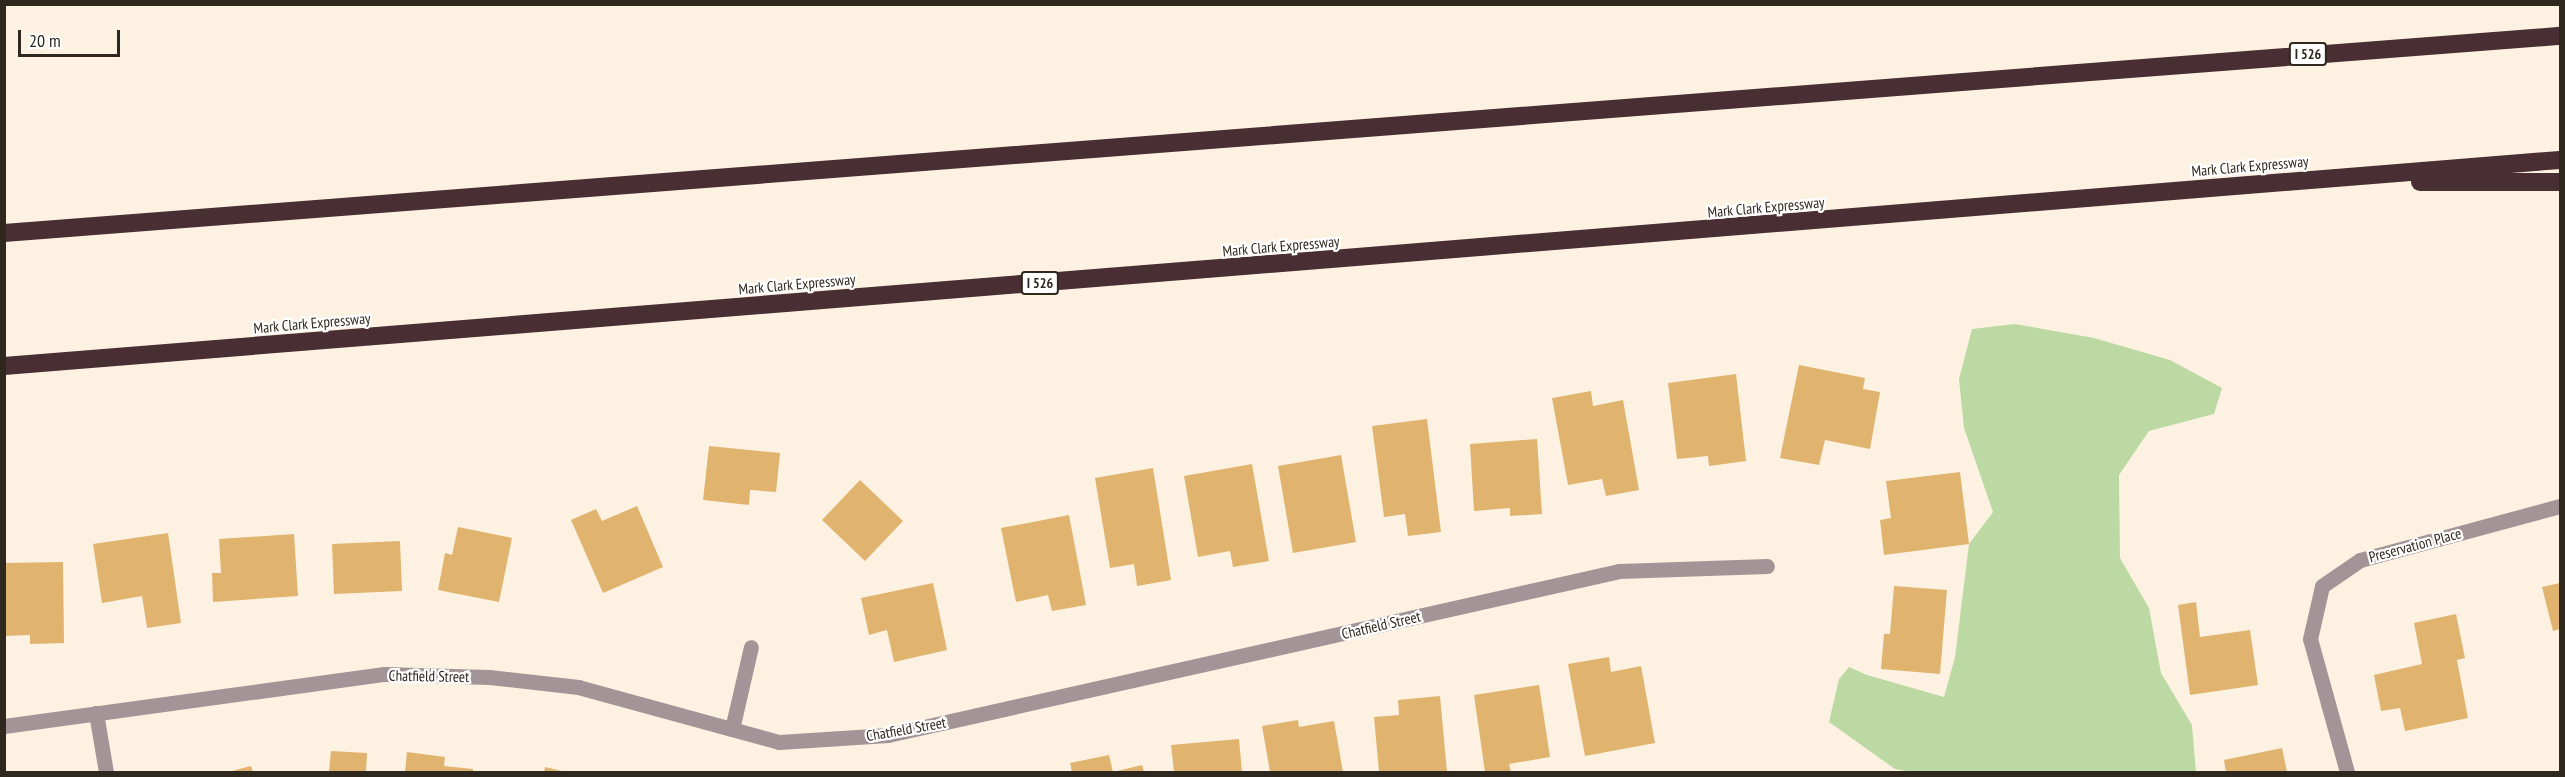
<!DOCTYPE html>
<style>
body{margin:0}
#map{position:relative;width:2565px;height:777px;overflow:hidden;background:#fdf2e2;font-family:"PT Sans Narrow",sans-serif}
div>[style]{position:absolute}
.green>*{inset:0;background:#bcd9a4}
.building>*{inset:0;background:#e0b46e}
.minor>*{height:15px;margin:-7.5px;padding:0 7.5px;transform-origin:7.5px;border-radius:7.5px;background:#a39597}
.highway>*{height:18px;margin:-9px;padding:0 9px;transform-origin:9px;border-radius:9px;background:#492e34}
span{translate:-50% -50%;white-space:nowrap;text-align:center;line-height:1.15;-webkit-text-stroke:4.5px #fff;paint-order:stroke}
.shield-label span{padding:2px 4px;background:#fff;border:2px solid;border-radius:4px;-webkit-text-stroke-width:0}
.shield-label{font-size:14px;color:#2f281e;font-weight:700}
.street-label{font-size:15px;color:#2f281e}
.frame{position:absolute;inset:0;border:6px solid #2f281e;pointer-events:none}
.scale{position:absolute;left:18px;top:30px;width:102px;height:27px;box-sizing:border-box;border:3px solid #2f281e;border-top:0;padding-left:8px;font-size:18px;line-height:21px;white-space:nowrap;color:#2f281e;-webkit-text-stroke:4px #fff;paint-order:stroke}
</style>
<div id="map">
<div class="green">
<div style="clip-path:polygon(2015px 324px,2094px 338px,2170px 360px,2222px 388px,2214px 414px,2149px 431px,2119px 475px,2120px 558px,2149px 608px,2161px 673px,2192px 725px,2196px 772px,1912px 772px,1895px 769px,1829px 722px,1839px 679px,1849px 667px,1867px 675px,1944px 697px,1955px 657px,1969px 544px,1993px 512px,1964px 428px,1959px 379px,1972px 329px)"></div>
</div>
<div class="building">
<div style="clip-path:polygon(1799px 365px,1865px 378px,1863px 389px,1880px 392px,1870px 449px,1825px 440px,1819px 465px,1780px 458px)"></div>
<div style="clip-path:polygon(1736px 374px,1746px 461px,1709px 466px,1708px 456px,1677px 459px,1668px 383px)"></div>
<div style="clip-path:polygon(1591px 391px,1593px 406px,1623px 400px,1639px 490px,1606px 496px,1602px 479px,1568px 485px,1552px 398px)"></div>
<div style="clip-path:polygon(1427px 419px,1441px 532px,1408px 536px,1405px 514px,1384px 517px,1372px 426px)"></div>
<div style="clip-path:polygon(1537px 439px,1542px 514px,1510px 516px,1510px 508px,1474px 511px,1470px 444px)"></div>
<div style="clip-path:polygon(709px 446px,780px 453px,776px 492px,750px 490px,749px 505px,703px 500px)"></div>
<div style="clip-path:polygon(1341px 455px,1356px 542px,1293px 553px,1278px 466px)"></div>
<div style="clip-path:polygon(1252px 464px,1269px 561px,1233px 567px,1230px 551px,1198px 557px,1184px 476px)"></div>
<div style="clip-path:polygon(1153px 468px,1171px 580px,1137px 586px,1134px 564px,1110px 568px,1095px 478px)"></div>
<div style="clip-path:polygon(1960px 472px,1969px 544px,1884px 555px,1880px 520px,1891px 518px,1886px 481px)"></div>
<div style="clip-path:polygon(860px 480px,903px 521px,865px 561px,822px 520px)"></div>
<div style="clip-path:polygon(637px 506px,663px 567px,603px 593px,571px 520px,596px 509px,602px 521px)"></div>
<div style="clip-path:polygon(1069px 515px,1086px 605px,1052px 611px,1048px 595px,1016px 602px,1001px 528px)"></div>
<div style="clip-path:polygon(458px 527px,512px 538px,499px 602px,438px 590px,445px 553px,452px 555px)"></div>
<div style="clip-path:polygon(168px 533px,181px 623px,147px 628px,142px 596px,102px 603px,93px 544px)"></div>
<div style="clip-path:polygon(294px 534px,298px 596px,213px 602px,212px 573px,221px 573px,219px 539px)"></div>
<div style="clip-path:polygon(400px 541px,402px 591px,334px 594px,332px 544px)"></div>
<div style="clip-path:polygon(63px 562px,64px 643px,30px 644px,30px 635px,4px 636px,4px 563px)"></div>
<div style="clip-path:polygon(933px 583px,947px 650px,894px 662px,887px 630px,869px 635px,861px 598px)"></div>
<div style="clip-path:polygon(2560px 583px,2560px 629px,2553px 631px,2542px 587px)"></div>
<div style="clip-path:polygon(1894px 586px,1947px 590px,1940px 674px,1881px 669px,1884px 634px,1890px 634px)"></div>
<div style="clip-path:polygon(2196px 602px,2200px 637px,2250px 630px,2258px 685px,2190px 695px,2178px 605px)"></div>
<div style="clip-path:polygon(2456px 614px,2465px 658px,2457px 660px,2468px 718px,2405px 731px,2400px 708px,2381px 711px,2374px 675px,2422px 664px,2414px 623px)"></div>
<div style="clip-path:polygon(1609px 657px,1611px 672px,1641px 666px,1655px 743px,1585px 756px,1568px 664px)"></div>
<div style="clip-path:polygon(1539px 685px,1550px 757px,1509px 764px,1511px 772px,1485px 772px,1474px 695px)"></div>
<div style="clip-path:polygon(1440px 696px,1447px 772px,1379px 772px,1374px 717px,1399px 715px,1398px 700px)"></div>
<div style="clip-path:polygon(1298px 720px,1299px 727px,1334px 721px,1343px 772px,1270px 772px,1262px 726px)"></div>
<div style="clip-path:polygon(1239px 739px,1242px 772px,1174px 772px,1171px 745px)"></div>
<div style="clip-path:polygon(2282px 748px,2287px 772px,2226px 772px,2224px 760px)"></div>
<div style="clip-path:polygon(331px 751px,367px 753px,366px 772px,329px 772px)"></div>
<div style="clip-path:polygon(407px 752px,445px 757px,444px 766px,473px 769px,473px 772px,405px 772px)"></div>
<div style="clip-path:polygon(1109px 755px,1113px 772px,1072px 772px,1070px 763px)"></div>
<div style="clip-path:polygon(1142px 765px,1144px 772px,1113px 772px)"></div>
<div style="clip-path:polygon(251px 766px,253px 772px,228px 772px)"></div>
<div style="clip-path:polygon(545px 767px,566px 772px,544px 772px)"></div>
</div>
<div class="minor">
<div style="left:96px;top:713px;width:60px;rotate:80.4deg"></div>
<div style="left:4px;top:726px;width:384px;rotate:-7.8deg"></div>
<div style="left:384px;top:674px;width:105px;rotate:1.6deg"></div>
<div style="left:489px;top:677px;width:90px;rotate:6.4deg"></div>
<div style="left:578px;top:687px;width:208px;rotate:15.3deg"></div>
<div style="left:779px;top:742px;width:109px;rotate:-3.7deg"></div>
<div style="left:888px;top:735px;width:749px;rotate:-12.64deg"></div>
<div style="left:1619px;top:571px;width:148px;rotate:-1.9deg"></div>
<div style="left:732px;top:729px;width:84px;rotate:-77deg"></div>
<div style="left:2347px;top:772px;width:138px;rotate:-105.5deg"></div>
<div style="left:2310px;top:639px;width:54px;rotate:-77.2deg"></div>
<div style="left:2322px;top:586px;width:46px;rotate:-34.4deg"></div>
<div style="left:2360px;top:560px;width:207px;rotate:-15.1deg"></div>
</div>
<div class="highway">
<div style="left:2420px;top:182px;width:140px"></div>
<div style="left:4px;top:233px;width:2564px;rotate:-4.41deg"></div>
<div style="left:4px;top:366px;width:2564px;rotate:-4.61deg"></div>
</div>
<div class="shield-label">
<span style="left:2308px;top:54px">I 526</span>
<span style="left:1040px;top:283px">I 526</span>
</div>
<div class="street-label">
<span style="left:2250px;top:166px;rotate:-5deg">Mark Clark Expressway</span>
<span style="left:1766px;top:207px;rotate:-5deg">Mark Clark Expressway</span>
<span style="left:1281px;top:246px;rotate:-5deg">Mark Clark Expressway</span>
<span style="left:797px;top:284px;rotate:-5deg">Mark Clark Expressway</span>
<span style="left:312px;top:323px;rotate:-5deg">Mark Clark Expressway</span>
<span style="left:2415px;top:545px;rotate:-15deg">Preservation Place</span>
<span style="left:1381px;top:625px;rotate:-13deg">Chatfield Street</span>
<span style="left:429px;top:676px;rotate:1deg">Chatfield Street</span>
<span style="left:906px;top:729px;rotate:-10deg">Chatfield Street</span>
</div>
<div class="frame"></div>
<div class="scale">20 m</div>
</div>
